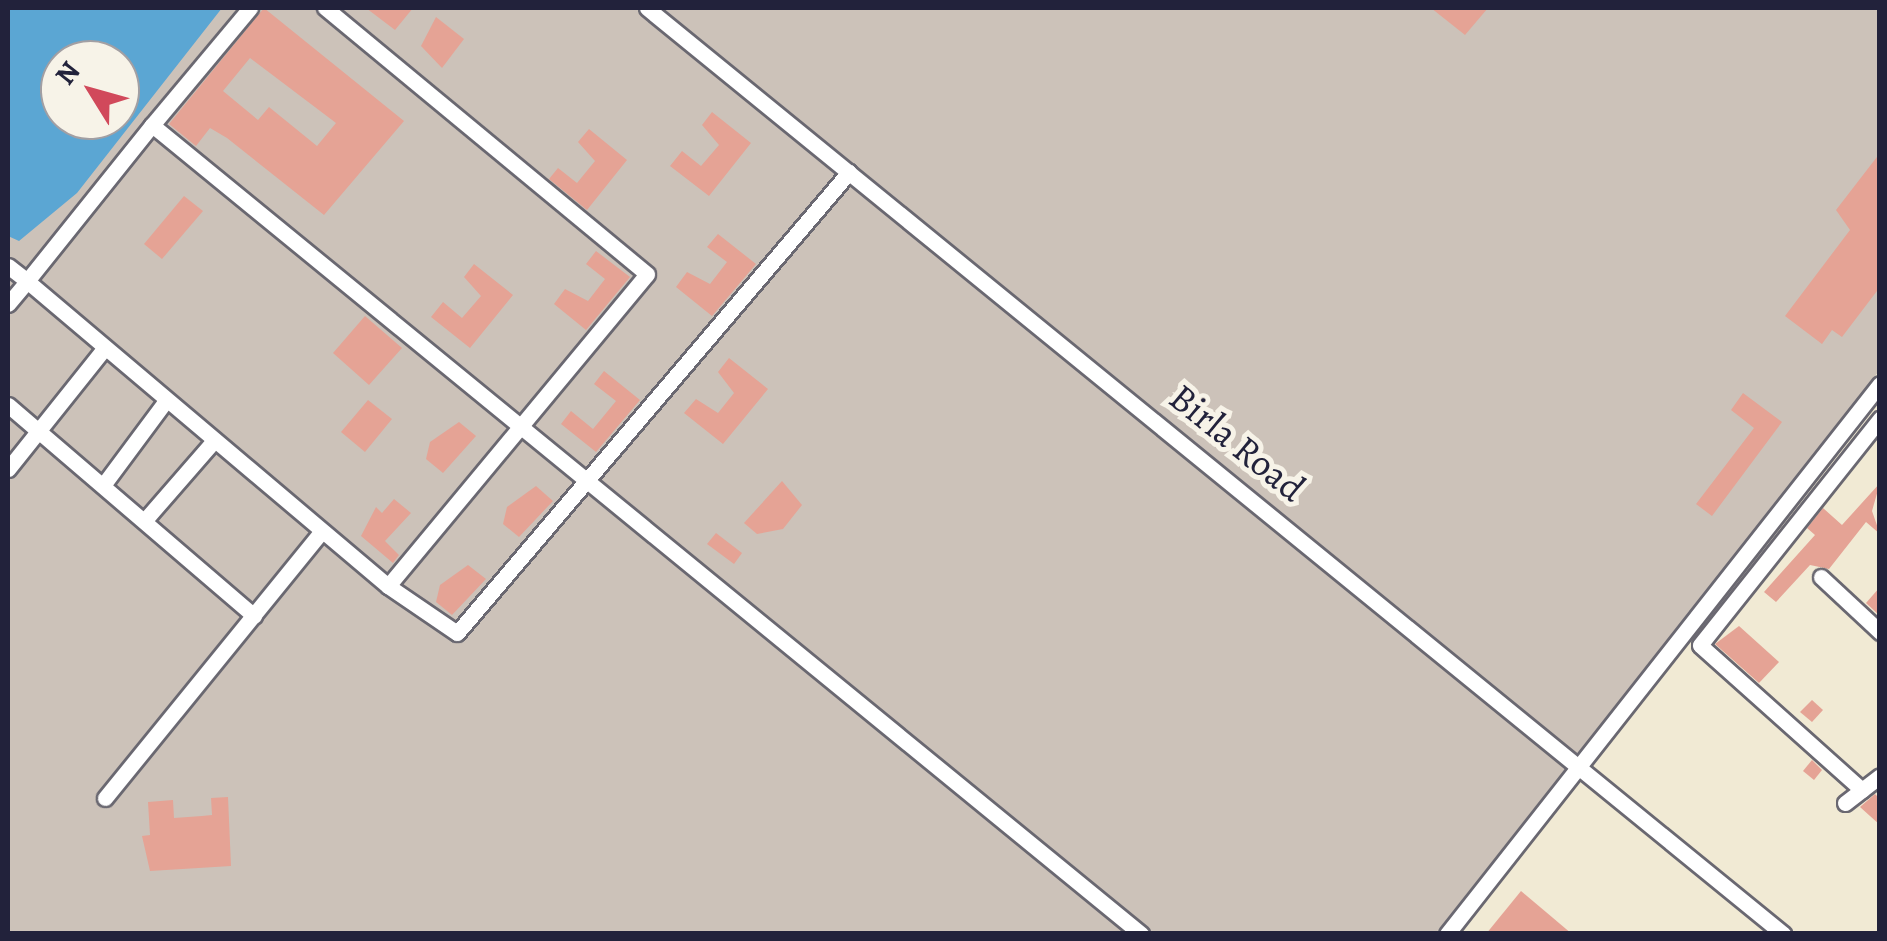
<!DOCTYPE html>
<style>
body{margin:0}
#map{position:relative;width:1887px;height:941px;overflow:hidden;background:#f1ead4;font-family:Alegreya,serif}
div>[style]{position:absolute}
.industrial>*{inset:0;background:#ccc2b9}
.water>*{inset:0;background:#5ba6d3}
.building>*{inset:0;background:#e5a395}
.roads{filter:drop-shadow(2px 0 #6a6871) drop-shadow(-2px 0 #6a6871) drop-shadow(0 2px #6a6871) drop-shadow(0 -2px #6a6871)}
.minor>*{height:15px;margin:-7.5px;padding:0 7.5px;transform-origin:7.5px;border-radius:7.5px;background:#fff}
span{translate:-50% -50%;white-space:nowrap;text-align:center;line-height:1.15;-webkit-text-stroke:10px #f7f3e8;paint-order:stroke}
.street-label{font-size:38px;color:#22223b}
.frame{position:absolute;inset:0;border:10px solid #22223b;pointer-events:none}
.north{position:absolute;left:40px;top:40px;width:100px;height:100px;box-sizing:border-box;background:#f7f3e8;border:2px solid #a29fa3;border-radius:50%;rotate:307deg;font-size:28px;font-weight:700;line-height:40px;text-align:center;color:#22223b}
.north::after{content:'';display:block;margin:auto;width:35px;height:45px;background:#d1495b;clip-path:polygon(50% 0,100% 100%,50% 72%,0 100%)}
</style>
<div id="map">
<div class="industrial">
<div style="clip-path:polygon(evenodd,8px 8px,1879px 8px,1879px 371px,1436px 933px,8px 933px,8px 8px,60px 60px,120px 60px,120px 120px,60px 120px,60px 60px)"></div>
</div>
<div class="water">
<div style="clip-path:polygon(evenodd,8px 8px,222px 8px,77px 193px,19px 241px,8px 236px,8px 8px,60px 60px,120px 60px,120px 120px,60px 120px,60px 60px)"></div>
</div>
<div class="building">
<div style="clip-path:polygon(evenodd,264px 8px,404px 121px,324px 215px,227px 138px,210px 128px,196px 146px,169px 124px,264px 8px,250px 58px,336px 123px,317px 146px,269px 107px,258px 120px,223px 91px,250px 58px)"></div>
<div style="clip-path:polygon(366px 8px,413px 8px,395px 30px)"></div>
<div style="clip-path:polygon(1431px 8px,1488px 8px,1465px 35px)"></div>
<div style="clip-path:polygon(436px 17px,464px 39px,442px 68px,421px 46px)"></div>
<div style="clip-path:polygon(712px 112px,751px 143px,709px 196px,670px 166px,682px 151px,701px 166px,719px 145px,702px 125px)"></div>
<div style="clip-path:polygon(589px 129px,627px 160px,587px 210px,549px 179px,558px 168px,577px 183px,595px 161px,578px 142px)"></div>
<div style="clip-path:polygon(1880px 153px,1880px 287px,1842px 337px,1832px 330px,1822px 344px,1785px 316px,1850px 230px,1836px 210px)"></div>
<div style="clip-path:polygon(184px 196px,203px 211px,162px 259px,144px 244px)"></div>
<div style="clip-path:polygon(718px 234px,756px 264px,712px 316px,676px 287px,687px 272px,710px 284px,727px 262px,707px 247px)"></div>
<div style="clip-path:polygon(596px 251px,630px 277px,586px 330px,554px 304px,565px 289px,588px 301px,605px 279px,586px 264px)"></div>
<div style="clip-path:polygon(474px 264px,513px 295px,470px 348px,431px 317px,443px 302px,462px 318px,481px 296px,464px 277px)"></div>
<div style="clip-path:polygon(365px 316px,402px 348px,369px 385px,333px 353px)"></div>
<div style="clip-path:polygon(729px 358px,768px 389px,723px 444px,684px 413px,696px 399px,718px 413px,734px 393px,718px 372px)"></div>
<div style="clip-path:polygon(604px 371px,640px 400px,596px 452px,561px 424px,571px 411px,593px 429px,616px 401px,594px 384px)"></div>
<div style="clip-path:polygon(1743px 393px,1782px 422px,1712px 516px,1696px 504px,1754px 428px,1731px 410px)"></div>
<div style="clip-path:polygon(368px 400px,392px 419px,365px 452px,341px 432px)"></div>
<div style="clip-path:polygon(459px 422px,476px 436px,443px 473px,426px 459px,430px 442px)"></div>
<div style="clip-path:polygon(782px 481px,802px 505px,783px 529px,757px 534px,744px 523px)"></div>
<div style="clip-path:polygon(1880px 483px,1872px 511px,1880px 534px,1866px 522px,1829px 569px,1810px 565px,1776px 602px,1764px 592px,1815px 535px,1807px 528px,1823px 508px,1842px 525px)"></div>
<div style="clip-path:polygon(536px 486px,553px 501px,519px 537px,503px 524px,507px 507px)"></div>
<div style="clip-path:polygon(394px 499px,411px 513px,385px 541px,399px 555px,393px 563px,361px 536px,376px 507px,382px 513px)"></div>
<div style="clip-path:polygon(716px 533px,742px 553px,734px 564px,707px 544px)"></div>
<div style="clip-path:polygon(468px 565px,486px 579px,452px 615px,436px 602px,440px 585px)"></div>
<div style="clip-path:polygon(1880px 587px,1880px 616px,1866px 603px)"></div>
<div style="clip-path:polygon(1739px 626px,1779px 662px,1759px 683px,1715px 644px)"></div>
<div style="clip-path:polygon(1812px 700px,1823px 710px,1812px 722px,1800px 712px)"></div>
<div style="clip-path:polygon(1812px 760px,1822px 770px,1814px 780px,1803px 771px)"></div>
<div style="clip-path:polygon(1875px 794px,1880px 799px,1880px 825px,1860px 807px)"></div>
<div style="clip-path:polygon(228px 797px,231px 866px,150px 871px,142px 836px,150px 835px,148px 802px,173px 800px,174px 818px,202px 816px,212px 815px,211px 798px)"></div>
<div style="clip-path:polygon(1521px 891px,1572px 934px,1486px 934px)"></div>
</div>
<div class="roads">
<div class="minor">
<div style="left:250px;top:8px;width:153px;rotate:129.9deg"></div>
<div style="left:152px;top:125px;width:1278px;rotate:39.28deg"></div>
<div style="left:647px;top:8px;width:1466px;rotate:39.18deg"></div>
<div style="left:8px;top:266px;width:24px;rotate:38deg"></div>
<div style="left:27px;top:281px;width:200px;rotate:-51.3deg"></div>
<div style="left:8px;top:304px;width:30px;rotate:-50deg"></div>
<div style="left:27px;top:281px;width:473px;rotate:40.2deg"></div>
<div style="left:388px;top:586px;width:405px;rotate:-50.3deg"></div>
<div style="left:647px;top:274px;width:418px;rotate:-140.4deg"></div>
<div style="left:8px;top:405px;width:324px;rotate:40.6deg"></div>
<div style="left:8px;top:469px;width:152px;rotate:-51.4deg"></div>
<div style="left:104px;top:484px;width:102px;rotate:-53.4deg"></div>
<div style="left:145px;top:520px;width:101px;rotate:-49deg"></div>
<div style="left:1821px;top:577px;width:81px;rotate:43deg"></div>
<div style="left:388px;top:586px;width:83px;rotate:34.3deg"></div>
<div style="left:457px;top:633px;width:605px;rotate:-49.62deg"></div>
<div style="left:1862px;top:790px;width:217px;rotate:-138.2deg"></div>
<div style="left:1700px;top:645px;width:289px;rotate:-51.5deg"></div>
<div style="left:105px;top:798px;width:339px;rotate:-50.9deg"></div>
<div style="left:1845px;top:803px;width:44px;rotate:-37.6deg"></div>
<div style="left:1447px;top:934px;width:700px;rotate:-51.79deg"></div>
</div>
</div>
<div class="street-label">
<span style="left:1237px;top:443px;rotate:39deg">Birla Road</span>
</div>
<div class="frame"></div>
<div class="north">N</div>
</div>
